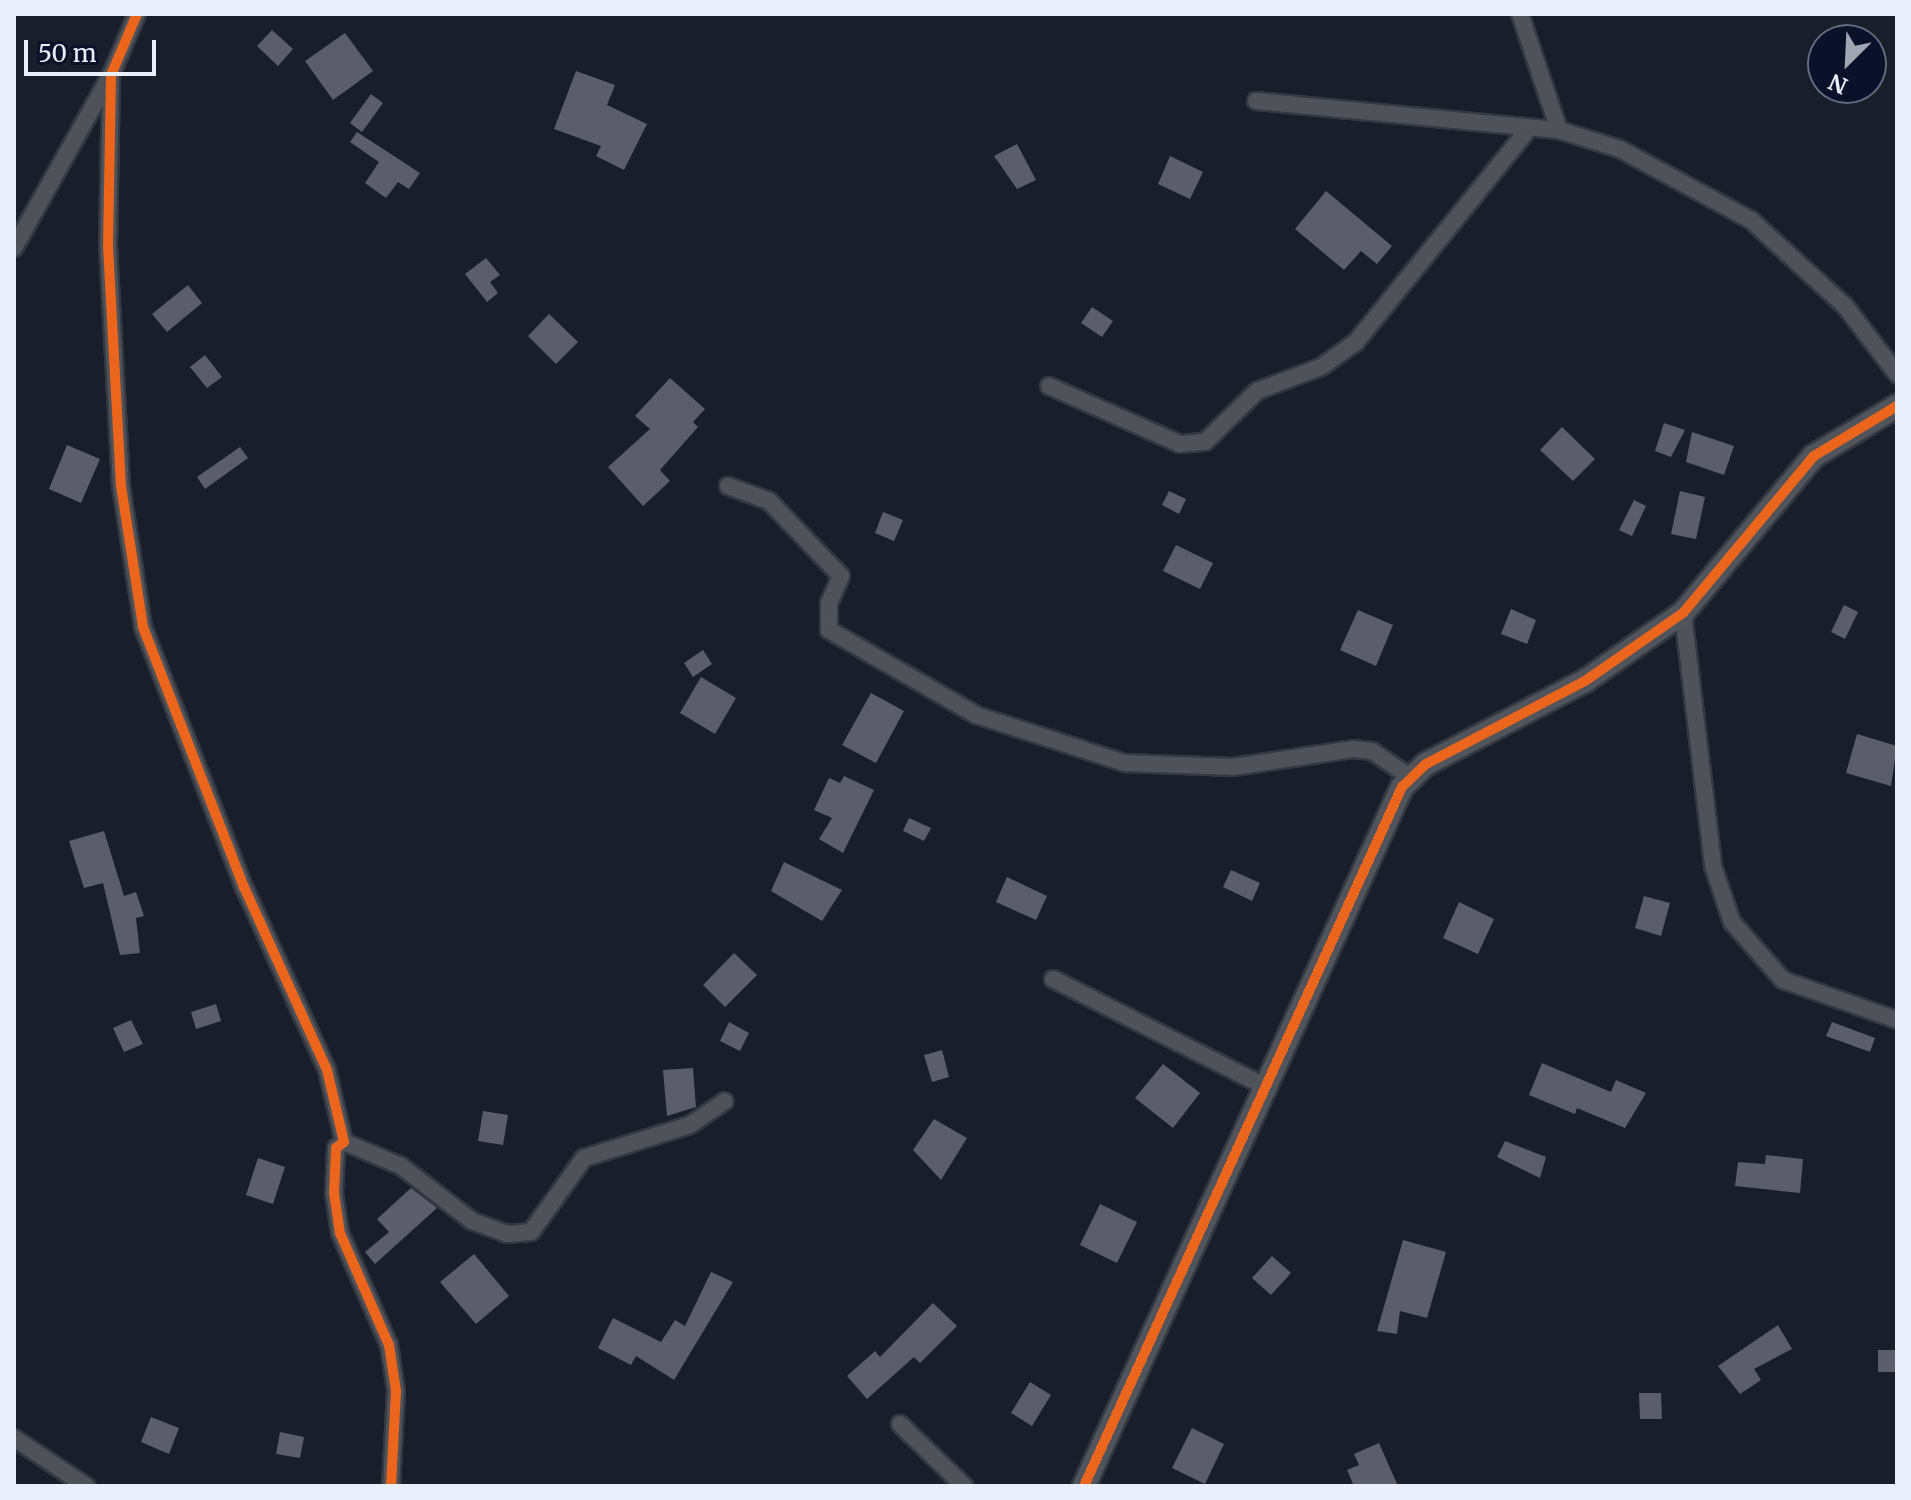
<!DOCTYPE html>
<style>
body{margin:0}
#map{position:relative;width:1911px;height:1500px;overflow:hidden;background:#191e2b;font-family:Merriweather,serif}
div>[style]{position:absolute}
.building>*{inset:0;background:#5c5d6a}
.roads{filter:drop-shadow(2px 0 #343842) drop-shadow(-2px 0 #343842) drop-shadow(0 2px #343842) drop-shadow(0 -2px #343842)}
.street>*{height:16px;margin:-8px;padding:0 8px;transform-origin:8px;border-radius:8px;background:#4f5359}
.secondary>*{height:22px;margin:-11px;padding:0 11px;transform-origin:11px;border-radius:11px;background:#51555b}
.cycleway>*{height:10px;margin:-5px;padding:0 5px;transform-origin:5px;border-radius:5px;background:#eb651d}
span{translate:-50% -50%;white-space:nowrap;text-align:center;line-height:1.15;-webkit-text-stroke:7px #0a1128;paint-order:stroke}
.frame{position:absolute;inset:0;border:16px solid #eaeffd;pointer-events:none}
.north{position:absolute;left:1807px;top:24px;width:80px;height:80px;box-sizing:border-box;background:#0a1128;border:2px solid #646a7d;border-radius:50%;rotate:204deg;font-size:22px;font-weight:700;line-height:32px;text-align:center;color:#eaeffd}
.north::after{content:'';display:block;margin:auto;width:28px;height:36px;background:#a1a6b4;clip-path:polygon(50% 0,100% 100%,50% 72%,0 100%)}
.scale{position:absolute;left:24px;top:40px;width:132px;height:36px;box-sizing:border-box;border:4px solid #eaeffd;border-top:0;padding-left:10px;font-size:24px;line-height:28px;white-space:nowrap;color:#eaeffd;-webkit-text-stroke:6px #0a1128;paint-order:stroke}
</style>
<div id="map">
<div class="building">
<div style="clip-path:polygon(272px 30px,293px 49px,278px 66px,257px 46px)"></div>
<div style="clip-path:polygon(345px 33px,373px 71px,333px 100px,305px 61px)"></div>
<div style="clip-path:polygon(576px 71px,615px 85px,607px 105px,647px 124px,624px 170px,596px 156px,601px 146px,554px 129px)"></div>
<div style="clip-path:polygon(371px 94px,383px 103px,362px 132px,350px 123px)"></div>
<div style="clip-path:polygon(357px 132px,420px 173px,409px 189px,398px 182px,386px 198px,365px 183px,379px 162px,350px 142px)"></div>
<div style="clip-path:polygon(1017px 144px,1036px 180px,1017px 189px,994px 156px)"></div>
<div style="clip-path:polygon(1170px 156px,1203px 172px,1190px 199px,1158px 184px)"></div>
<div style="clip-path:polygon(1326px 191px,1392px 246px,1377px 264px,1361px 251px,1344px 270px,1295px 229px)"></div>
<div style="clip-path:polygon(486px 258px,500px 275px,490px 282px,498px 293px,487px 302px,465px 274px)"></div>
<div style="clip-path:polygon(188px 285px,202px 303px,167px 332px,152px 314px)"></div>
<div style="clip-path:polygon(1092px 307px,1113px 321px,1102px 337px,1081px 323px)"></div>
<div style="clip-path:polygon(549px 314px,578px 342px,556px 364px,528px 336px)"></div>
<div style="clip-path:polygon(205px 355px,222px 377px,207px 388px,190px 367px)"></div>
<div style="clip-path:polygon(670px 378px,705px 409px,693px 422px,698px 427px,660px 470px,670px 481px,643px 506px,608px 467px,650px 429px,635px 416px)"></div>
<div style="clip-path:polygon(1664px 423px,1685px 430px,1671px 457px,1655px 451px)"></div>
<div style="clip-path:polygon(1562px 427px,1595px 459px,1573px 481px,1540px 450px)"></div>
<div style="clip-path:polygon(1692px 432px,1734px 446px,1724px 475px,1686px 462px)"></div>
<div style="clip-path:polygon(67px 445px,100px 459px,81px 503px,49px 489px)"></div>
<div style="clip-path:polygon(240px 447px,248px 458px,205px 489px,197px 477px)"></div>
<div style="clip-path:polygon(1169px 491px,1186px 499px,1179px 514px,1162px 505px)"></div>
<div style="clip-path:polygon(1680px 491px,1705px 497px,1696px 539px,1671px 534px)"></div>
<div style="clip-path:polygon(1634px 500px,1646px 506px,1632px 536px,1619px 530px)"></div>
<div style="clip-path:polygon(883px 512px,903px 520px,894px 541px,875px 533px)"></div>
<div style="clip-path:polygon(1176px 545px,1213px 563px,1200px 589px,1163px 571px)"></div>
<div style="clip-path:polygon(1844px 605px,1858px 612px,1845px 639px,1831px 632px)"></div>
<div style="clip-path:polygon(1511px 609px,1536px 620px,1527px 644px,1501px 634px)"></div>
<div style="clip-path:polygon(1358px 610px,1393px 625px,1376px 666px,1340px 650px)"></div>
<div style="clip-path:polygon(703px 650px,712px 664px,693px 677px,684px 663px)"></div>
<div style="clip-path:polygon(701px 677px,736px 698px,715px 734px,680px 713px)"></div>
<div style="clip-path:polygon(871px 693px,904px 711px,876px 763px,842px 745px)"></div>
<div style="clip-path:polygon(1857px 734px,1897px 746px,1891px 786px,1846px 773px)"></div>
<div style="clip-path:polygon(844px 776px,874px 790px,843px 853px,819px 839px,832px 818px,814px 810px,829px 778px,840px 783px)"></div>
<div style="clip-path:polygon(909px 818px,931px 828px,924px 841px,903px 831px)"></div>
<div style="clip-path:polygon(104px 831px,124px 896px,136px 892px,144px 916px,136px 918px,140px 953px,120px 955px,103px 883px,84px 888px,69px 841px)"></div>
<div style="clip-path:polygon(784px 862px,842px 890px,822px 921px,771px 891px)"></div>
<div style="clip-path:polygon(1231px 870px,1260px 883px,1252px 901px,1223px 887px)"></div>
<div style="clip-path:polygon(1007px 877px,1047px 896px,1036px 920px,996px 902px)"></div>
<div style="clip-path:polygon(1644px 896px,1670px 903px,1661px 936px,1635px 928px)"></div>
<div style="clip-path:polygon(1459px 902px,1494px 919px,1478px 954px,1443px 938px)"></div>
<div style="clip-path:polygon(734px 953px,757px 975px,725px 1007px,703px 985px)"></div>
<div style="clip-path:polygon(216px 1004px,221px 1021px,196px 1029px,191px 1012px)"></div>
<div style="clip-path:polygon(131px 1020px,143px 1044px,124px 1052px,113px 1028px)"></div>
<div style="clip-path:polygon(729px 1022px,749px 1033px,740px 1051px,720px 1041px)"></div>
<div style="clip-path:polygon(1832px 1022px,1875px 1038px,1870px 1052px,1826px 1036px)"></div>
<div style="clip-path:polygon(942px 1050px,949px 1077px,932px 1082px,924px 1055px)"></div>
<div style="clip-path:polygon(1542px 1063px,1611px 1092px,1616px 1080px,1646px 1093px,1625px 1128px,1577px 1108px,1575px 1114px,1529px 1095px)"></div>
<div style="clip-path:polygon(1163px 1064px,1200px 1093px,1173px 1128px,1135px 1098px)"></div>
<div style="clip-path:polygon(693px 1068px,696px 1107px,667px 1116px,663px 1070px)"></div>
<div style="clip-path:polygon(483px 1111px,508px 1115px,503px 1145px,478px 1141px)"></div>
<div style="clip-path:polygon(934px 1119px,967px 1138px,941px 1180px,913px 1150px)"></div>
<div style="clip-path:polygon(1505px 1141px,1546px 1157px,1540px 1178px,1497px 1157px)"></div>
<div style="clip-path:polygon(1766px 1155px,1803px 1159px,1800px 1193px,1735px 1186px,1738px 1162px,1765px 1164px)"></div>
<div style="clip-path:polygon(258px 1158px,285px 1167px,273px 1204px,246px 1195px)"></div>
<div style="clip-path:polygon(411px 1188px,437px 1208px,375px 1264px,365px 1252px,389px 1232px,377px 1219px)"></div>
<div style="clip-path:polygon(1100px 1204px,1137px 1222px,1117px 1263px,1080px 1245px)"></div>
<div style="clip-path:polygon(1403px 1240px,1446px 1252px,1427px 1318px,1400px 1311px,1397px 1334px,1377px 1331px)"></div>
<div style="clip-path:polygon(474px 1254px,509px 1296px,476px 1324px,440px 1282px)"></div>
<div style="clip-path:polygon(1272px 1256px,1291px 1273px,1271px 1295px,1252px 1278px)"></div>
<div style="clip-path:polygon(711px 1272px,733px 1282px,674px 1380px,636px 1356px,631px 1365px,598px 1348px,613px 1318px,661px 1342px,675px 1320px,685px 1326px)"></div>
<div style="clip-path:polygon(933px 1303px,957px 1326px,920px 1363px,914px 1357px,867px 1399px,847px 1376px,875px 1351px,880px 1357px)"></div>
<div style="clip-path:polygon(1778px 1325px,1792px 1349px,1754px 1369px,1761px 1380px,1740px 1394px,1718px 1366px)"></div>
<div style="clip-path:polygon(1878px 1350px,1897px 1350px,1897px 1372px,1878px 1372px)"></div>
<div style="clip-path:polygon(1030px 1382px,1051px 1395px,1032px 1426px,1011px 1413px)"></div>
<div style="clip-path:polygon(1639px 1393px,1661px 1393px,1662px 1419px,1640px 1419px)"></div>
<div style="clip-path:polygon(151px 1417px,179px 1428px,169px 1454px,141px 1442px)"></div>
<div style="clip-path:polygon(1192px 1428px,1224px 1444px,1205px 1484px,1172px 1468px)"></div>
<div style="clip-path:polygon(280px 1432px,304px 1437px,300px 1458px,276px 1454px)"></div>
<div style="clip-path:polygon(1379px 1443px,1398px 1486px,1354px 1486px,1347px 1470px,1359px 1465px,1354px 1454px)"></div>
</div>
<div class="roads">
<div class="street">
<div style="left:137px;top:14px;width:66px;rotate:113.1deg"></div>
<div style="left:111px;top:75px;width:171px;rotate:91deg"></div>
<div style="left:108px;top:246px;width:240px;rotate:86.9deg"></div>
<div style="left:121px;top:486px;width:143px;rotate:81.1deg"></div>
<div style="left:143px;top:627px;width:279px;rotate:68.8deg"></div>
<div style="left:244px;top:887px;width:201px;rotate:65.6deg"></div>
<div style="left:327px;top:1070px;width:74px;rotate:76.7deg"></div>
<div style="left:344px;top:1142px;width:10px;rotate:143deg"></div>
<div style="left:336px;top:1148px;width:45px;rotate:92.5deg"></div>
<div style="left:334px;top:1193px;width:40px;rotate:81.5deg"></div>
<div style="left:340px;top:1233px;width:122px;rotate:66.4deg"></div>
<div style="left:389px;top:1345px;width:47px;rotate:81.3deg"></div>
<div style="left:396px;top:1391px;width:95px;rotate:93deg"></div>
<div style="left:1520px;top:14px;width:122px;rotate:71.4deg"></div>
<div style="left:1256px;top:101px;width:304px;rotate:5.5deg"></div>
<div style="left:1559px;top:130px;width:64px;rotate:17.3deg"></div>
<div style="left:1620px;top:149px;width:149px;rotate:28.5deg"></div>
<div style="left:1751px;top:220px;width:127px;rotate:42.5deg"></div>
<div style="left:1845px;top:306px;width:86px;rotate:52.6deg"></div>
<div style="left:14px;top:248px;width:193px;rotate:-60.8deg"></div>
<div style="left:1049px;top:386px;width:143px;rotate:23.9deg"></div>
<div style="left:1180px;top:444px;width:25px;rotate:-5deg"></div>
<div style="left:1205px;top:442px;width:73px;rotate:-44.4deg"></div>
<div style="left:1257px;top:391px;width:68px;rotate:-20.6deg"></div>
<div style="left:1321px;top:367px;width:43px;rotate:-35.5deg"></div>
<div style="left:1356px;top:342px;width:275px;rotate:-51deg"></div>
<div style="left:728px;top:486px;width:44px;rotate:20.1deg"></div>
<div style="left:769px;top:501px;width:104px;rotate:46.2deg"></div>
<div style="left:841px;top:576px;width:30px;rotate:114deg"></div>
<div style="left:829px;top:603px;width:27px;rotate:90deg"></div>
<div style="left:829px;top:630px;width:170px;rotate:30deg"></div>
<div style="left:976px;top:715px;width:157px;rotate:17.9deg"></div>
<div style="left:1125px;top:763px;width:108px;rotate:2.1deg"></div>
<div style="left:1233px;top:767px;width:121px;rotate:-8.5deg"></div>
<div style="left:1353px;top:749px;width:19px;rotate:6deg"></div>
<div style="left:1372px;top:751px;width:46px;rotate:34.4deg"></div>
<div style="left:1683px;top:613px;width:255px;rotate:83.2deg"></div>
<div style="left:1713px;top:866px;width:59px;rotate:71.3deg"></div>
<div style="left:1732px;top:922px;width:77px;rotate:48.7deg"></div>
<div style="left:1783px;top:980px;width:121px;rotate:19.3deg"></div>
<div style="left:1053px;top:979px;width:237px;rotate:26.9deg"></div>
<div style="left:344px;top:1142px;width:62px;rotate:22.8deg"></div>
<div style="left:401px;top:1166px;width:90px;rotate:37.8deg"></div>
<div style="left:472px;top:1221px;width:37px;rotate:20deg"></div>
<div style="left:507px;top:1234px;width:24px;rotate:-5deg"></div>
<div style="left:531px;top:1232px;width:91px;rotate:-54.4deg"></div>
<div style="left:584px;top:1158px;width:111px;rotate:-17.3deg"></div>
<div style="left:690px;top:1125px;width:42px;rotate:-34.4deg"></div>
<div style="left:900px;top:1424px;width:89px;rotate:44.1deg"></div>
<div style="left:14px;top:1438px;width:87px;rotate:33.7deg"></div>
</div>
<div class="secondary">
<div style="left:1084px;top:1486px;width:768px;rotate:-65.54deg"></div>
<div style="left:1402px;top:787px;width:33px;rotate:-44deg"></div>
<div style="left:1426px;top:764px;width:179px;rotate:-27.6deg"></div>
<div style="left:1585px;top:681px;width:119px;rotate:-34.8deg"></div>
<div style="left:1683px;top:613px;width:204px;rotate:-50.2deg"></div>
<div style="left:1814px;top:456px;width:97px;rotate:-31.1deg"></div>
</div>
</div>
<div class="cycleway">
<div style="left:137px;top:14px;width:66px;rotate:113.1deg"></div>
<div style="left:111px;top:75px;width:171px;rotate:91deg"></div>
<div style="left:108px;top:246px;width:240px;rotate:86.9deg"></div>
<div style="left:121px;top:486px;width:143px;rotate:81.1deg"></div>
<div style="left:143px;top:627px;width:279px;rotate:68.8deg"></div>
<div style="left:244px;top:887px;width:201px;rotate:65.6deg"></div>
<div style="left:327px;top:1070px;width:74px;rotate:76.7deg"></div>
<div style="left:344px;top:1142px;width:10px;rotate:143deg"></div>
<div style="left:336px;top:1148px;width:45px;rotate:92.5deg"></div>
<div style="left:334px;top:1193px;width:40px;rotate:81.5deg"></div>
<div style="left:340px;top:1233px;width:122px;rotate:66.4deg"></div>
<div style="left:389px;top:1345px;width:47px;rotate:81.3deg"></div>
<div style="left:396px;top:1391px;width:95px;rotate:93deg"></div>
<div style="left:1084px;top:1486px;width:768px;rotate:-65.54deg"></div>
<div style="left:1402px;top:787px;width:33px;rotate:-44deg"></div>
<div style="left:1426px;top:764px;width:179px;rotate:-27.6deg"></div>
<div style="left:1585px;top:681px;width:119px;rotate:-34.8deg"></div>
<div style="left:1683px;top:613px;width:204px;rotate:-50.2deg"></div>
<div style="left:1814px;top:456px;width:97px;rotate:-31.1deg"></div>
</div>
<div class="frame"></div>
<div class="north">N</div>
<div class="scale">50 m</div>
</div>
